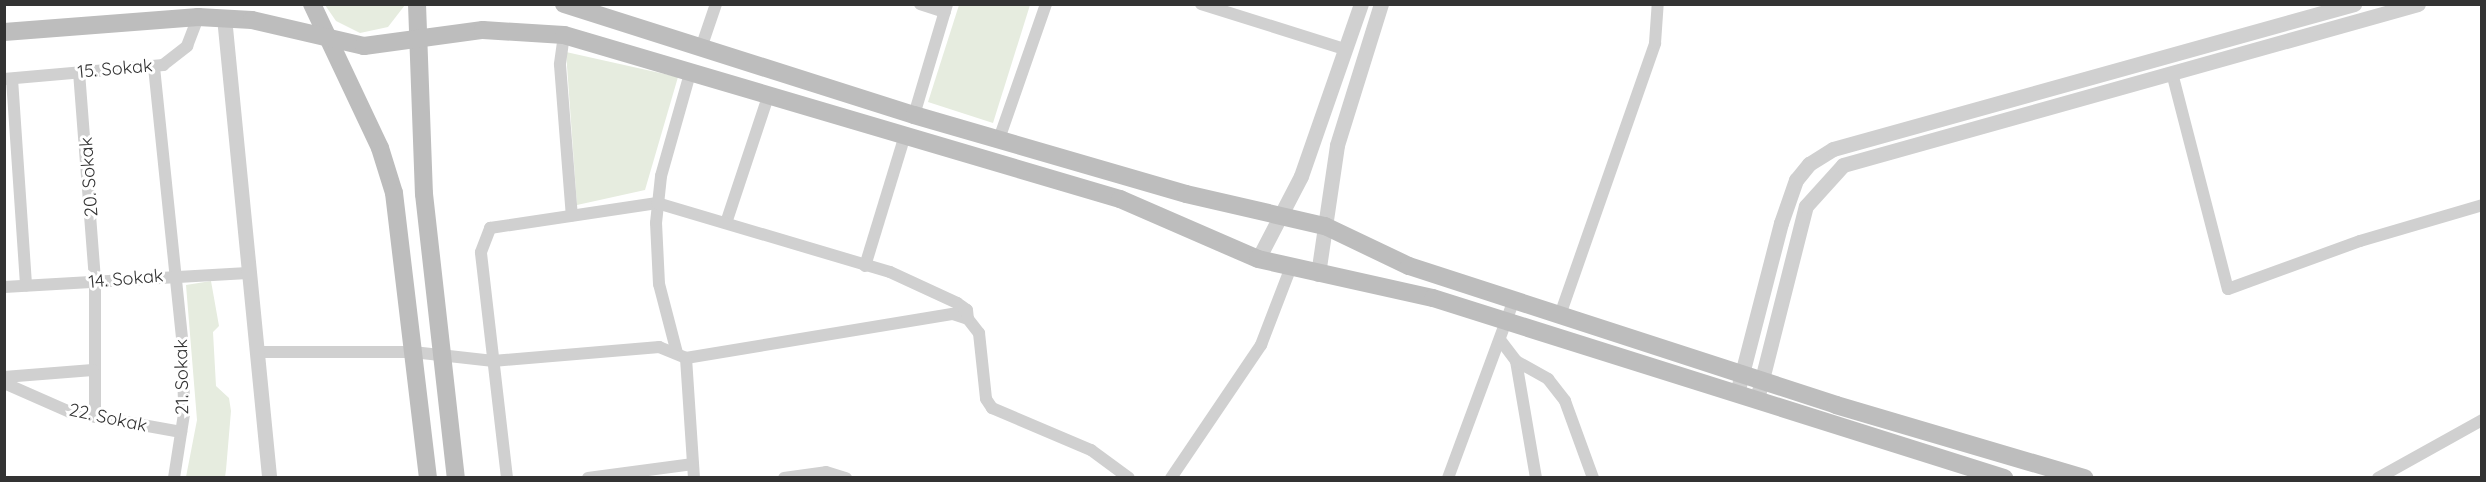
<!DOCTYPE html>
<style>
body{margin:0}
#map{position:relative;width:2486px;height:482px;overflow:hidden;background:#fff;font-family:Quicksand,sans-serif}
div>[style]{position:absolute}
.green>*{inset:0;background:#e6ecdf}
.minor>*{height:12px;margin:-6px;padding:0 6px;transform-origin:6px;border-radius:6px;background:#d0d0d0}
.tertiary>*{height:15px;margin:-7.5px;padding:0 7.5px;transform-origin:7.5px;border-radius:7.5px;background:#d0d0d0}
.secondary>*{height:18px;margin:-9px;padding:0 9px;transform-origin:9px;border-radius:9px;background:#bdbdbd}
span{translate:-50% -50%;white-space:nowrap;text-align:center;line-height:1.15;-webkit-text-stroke:6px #fff;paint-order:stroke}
.street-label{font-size:18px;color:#333}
.frame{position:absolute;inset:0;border:6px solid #333;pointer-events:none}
</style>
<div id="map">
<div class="green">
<div style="clip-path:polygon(325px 5px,325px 4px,405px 5px,388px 27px,360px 33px,336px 21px)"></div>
<div style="clip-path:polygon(959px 5px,1030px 5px,993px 123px,928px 102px)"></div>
<div style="clip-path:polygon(566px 52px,678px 77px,645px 190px,577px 205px)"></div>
<div style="clip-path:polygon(211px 281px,219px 326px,213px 332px,216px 386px,229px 398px,231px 411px,226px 470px,225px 477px,186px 477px,197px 420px,186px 285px)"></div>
</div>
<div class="minor">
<div style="left:920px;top:4px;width:26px;rotate:18deg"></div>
<div style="left:1201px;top:4px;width:151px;rotate:17.4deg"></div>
<div style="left:564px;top:35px;width:30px;rotate:98deg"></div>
<div style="left:560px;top:65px;width:151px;rotate:85.5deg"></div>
<div style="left:701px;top:48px;width:46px;rotate:-71.2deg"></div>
<div style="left:154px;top:67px;width:282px;rotate:84.1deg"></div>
<div style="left:183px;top:348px;width:66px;rotate:89.1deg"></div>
<div style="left:184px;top:414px;width:65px;rotate:98.9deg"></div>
<div style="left:79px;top:72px;width:211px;rotate:85.6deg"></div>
<div style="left:95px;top:282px;width:135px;rotate:90deg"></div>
<div style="left:2172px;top:73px;width:223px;rotate:75.5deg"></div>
<div style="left:2228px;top:289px;width:140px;rotate:-20deg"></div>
<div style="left:2360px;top:241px;width:127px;rotate:-16.4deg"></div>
<div style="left:4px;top:79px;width:160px;rotate:-5deg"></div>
<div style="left:163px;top:65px;width:31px;rotate:-38deg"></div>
<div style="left:187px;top:46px;width:31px;rotate:-69deg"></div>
<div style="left:12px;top:79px;width:207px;rotate:86.1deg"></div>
<div style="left:914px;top:115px;width:116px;rotate:-73.4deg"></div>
<div style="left:999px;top:139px;width:143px;rotate:-70.8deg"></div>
<div style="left:726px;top:223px;width:136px;rotate:-71.6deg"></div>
<div style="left:865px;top:266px;width:137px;rotate:-73deg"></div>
<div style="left:4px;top:287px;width:244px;rotate:-3.3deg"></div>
<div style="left:1560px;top:315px;width:288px;rotate:-70.7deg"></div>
<div style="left:1655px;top:43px;width:39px;rotate:-86deg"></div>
<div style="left:1501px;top:341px;width:25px;rotate:53deg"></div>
<div style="left:1516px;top:361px;width:119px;rotate:80.3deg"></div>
<div style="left:258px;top:352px;width:155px"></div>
<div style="left:413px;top:352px;width:81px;rotate:6.4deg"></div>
<div style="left:493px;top:361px;width:167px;rotate:-4.8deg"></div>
<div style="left:659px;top:347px;width:29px;rotate:22deg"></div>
<div style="left:686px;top:358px;width:271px;rotate:-9.4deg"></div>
<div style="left:953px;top:314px;width:16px;rotate:18deg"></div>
<div style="left:968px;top:319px;width:18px;rotate:52deg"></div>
<div style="left:979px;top:333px;width:66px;rotate:83.9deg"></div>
<div style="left:986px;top:399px;width:11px;rotate:56deg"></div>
<div style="left:992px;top:408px;width:108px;rotate:23deg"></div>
<div style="left:1091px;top:450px;width:47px;rotate:36.4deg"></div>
<div style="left:677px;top:353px;width:71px;rotate:-104.6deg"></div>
<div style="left:659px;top:284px;width:61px;rotate:-92.8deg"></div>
<div style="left:656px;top:223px;width:47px;rotate:-83.9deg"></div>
<div style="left:661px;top:176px;width:110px;rotate:-74.2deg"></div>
<div style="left:686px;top:358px;width:120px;rotate:86.2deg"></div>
<div style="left:1516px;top:361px;width:37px;rotate:29deg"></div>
<div style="left:1548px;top:379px;width:28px;rotate:52deg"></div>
<div style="left:1565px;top:401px;width:82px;rotate:70deg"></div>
<div style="left:4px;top:377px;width:89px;rotate:-4.5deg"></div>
<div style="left:4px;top:383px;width:72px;rotate:23.7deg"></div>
<div style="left:70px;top:412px;width:113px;rotate:10.2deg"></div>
<div style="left:507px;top:478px;width:227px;rotate:-96.6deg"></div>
<div style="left:481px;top:252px;width:26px;rotate:-69deg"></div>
<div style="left:490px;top:228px;width:169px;rotate:-8.5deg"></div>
<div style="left:657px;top:203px;width:243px;rotate:16.5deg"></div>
<div style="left:890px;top:272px;width:74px;rotate:24.8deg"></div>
<div style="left:957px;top:303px;width:12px;rotate:35deg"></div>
<div style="left:967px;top:310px;width:9px;rotate:84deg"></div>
<div style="left:588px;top:478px;width:106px;rotate:-7.6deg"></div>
<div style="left:784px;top:478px;width:42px;rotate:-8.1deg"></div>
<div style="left:826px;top:472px;width:21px;rotate:17deg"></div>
<div style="left:1171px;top:478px;width:161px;rotate:-55.9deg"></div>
<div style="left:1261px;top:345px;width:84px;rotate:-69deg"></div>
<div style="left:1448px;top:478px;width:190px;rotate:-69.7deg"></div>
<div style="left:2378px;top:478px;width:119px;rotate:-29.1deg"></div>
</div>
<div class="tertiary">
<div style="left:224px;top:17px;width:463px;rotate:84.4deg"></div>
<div style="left:1258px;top:259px;width:93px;rotate:-62.6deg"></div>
<div style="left:1301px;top:176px;width:182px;rotate:-70.8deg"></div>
<div style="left:1318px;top:274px;width:130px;rotate:-81.6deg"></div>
<div style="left:1337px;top:145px;width:148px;rotate:-72.7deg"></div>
<div style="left:1737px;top:393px;width:176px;rotate:-75.5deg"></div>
<div style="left:1781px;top:223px;width:46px;rotate:-70.8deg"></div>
<div style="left:1796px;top:180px;width:21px;rotate:-51deg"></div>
<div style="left:1809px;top:164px;width:28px;rotate:-32deg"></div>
<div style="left:1833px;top:149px;width:541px;rotate:-15.55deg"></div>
<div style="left:1757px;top:399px;width:199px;rotate:-75.8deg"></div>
<div style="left:1806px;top:206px;width:55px;rotate:-47.9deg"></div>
<div style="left:1843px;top:165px;width:597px;rotate:-15.64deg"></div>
</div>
<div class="secondary">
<div style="left:312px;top:4px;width:159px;rotate:64.7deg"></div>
<div style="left:380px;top:148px;width:47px;rotate:72.7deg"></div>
<div style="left:394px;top:193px;width:287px;rotate:83.2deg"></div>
<div style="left:417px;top:4px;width:190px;rotate:87.9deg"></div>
<div style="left:424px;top:194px;width:286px;rotate:83.6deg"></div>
<div style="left:564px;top:4px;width:367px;rotate:17.6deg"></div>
<div style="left:914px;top:115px;width:283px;rotate:16.2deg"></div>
<div style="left:1186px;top:194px;width:143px;rotate:13deg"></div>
<div style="left:1325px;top:226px;width:93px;rotate:25.5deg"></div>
<div style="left:1409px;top:266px;width:449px;rotate:18deg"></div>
<div style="left:1836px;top:405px;width:259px;rotate:16.4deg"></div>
<div style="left:4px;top:32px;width:195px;rotate:-4.4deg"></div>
<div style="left:198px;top:17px;width:54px;rotate:3.2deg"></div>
<div style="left:252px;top:20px;width:115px;rotate:13.1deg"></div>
<div style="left:364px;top:46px;width:120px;rotate:-7.7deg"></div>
<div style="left:483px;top:30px;width:81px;rotate:3.5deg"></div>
<div style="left:564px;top:35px;width:580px;rotate:16.43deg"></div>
<div style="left:1120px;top:199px;width:150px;rotate:23.5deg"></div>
<div style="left:1258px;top:259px;width:179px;rotate:12.6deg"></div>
<div style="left:1433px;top:298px;width:599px;rotate:17.5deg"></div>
</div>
<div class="street-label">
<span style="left:115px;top:69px;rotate:-5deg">15. Sokak</span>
<span style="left:89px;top:177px;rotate:-94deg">20. Sokak</span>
<span style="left:126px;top:279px;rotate:-5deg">14. Sokak</span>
<span style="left:182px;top:377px;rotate:-91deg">21. Sokak</span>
<span style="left:108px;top:418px;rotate:12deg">22. Sokak</span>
</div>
<div class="frame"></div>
</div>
